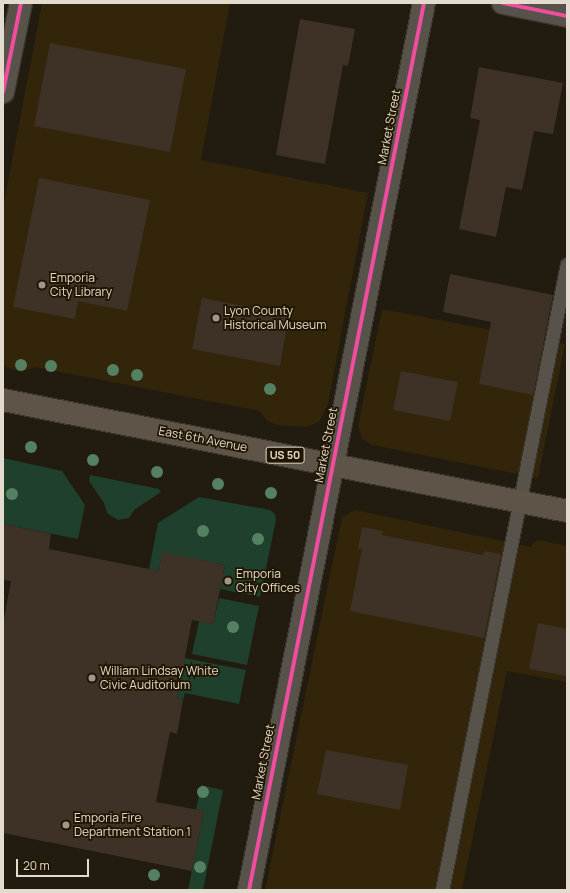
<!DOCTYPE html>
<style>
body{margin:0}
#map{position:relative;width:570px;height:893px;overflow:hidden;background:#211b10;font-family:Manrope,sans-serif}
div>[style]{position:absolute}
.built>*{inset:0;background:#32250a}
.green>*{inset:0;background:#1f402d}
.building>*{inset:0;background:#3e3227}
.roads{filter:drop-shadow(1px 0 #3a352d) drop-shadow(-1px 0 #3a352d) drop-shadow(0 1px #3a352d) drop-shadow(0 -1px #3a352d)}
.service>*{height:13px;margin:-6.5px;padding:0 6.5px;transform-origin:6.5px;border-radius:6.5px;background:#57524a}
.minor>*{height:22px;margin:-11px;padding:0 11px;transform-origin:11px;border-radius:11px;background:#57524a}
.tertiary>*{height:22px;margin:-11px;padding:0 11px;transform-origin:11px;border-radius:11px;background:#57524a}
.primary>*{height:22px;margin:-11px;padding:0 11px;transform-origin:11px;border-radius:11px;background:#5e5447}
.cycleway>*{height:4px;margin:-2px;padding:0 2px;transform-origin:2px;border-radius:2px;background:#ef4d9e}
.trees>*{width:12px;height:12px;margin:-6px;border-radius:50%;background:#548161}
.dots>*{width:11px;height:11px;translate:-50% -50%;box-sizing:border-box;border:2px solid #201501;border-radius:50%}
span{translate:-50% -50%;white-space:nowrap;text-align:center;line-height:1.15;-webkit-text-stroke:3.5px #201501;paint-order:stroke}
.shield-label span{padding:1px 3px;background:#201501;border:1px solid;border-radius:3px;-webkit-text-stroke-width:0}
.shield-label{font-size:11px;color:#e2dbce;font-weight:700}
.street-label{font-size:12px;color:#e2dbce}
.poi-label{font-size:12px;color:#e2dbce}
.left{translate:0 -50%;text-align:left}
.frame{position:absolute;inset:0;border:4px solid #e2dbce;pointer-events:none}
.scale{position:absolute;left:16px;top:859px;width:73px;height:18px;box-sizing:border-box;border:2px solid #e2dbce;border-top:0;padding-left:5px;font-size:12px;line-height:14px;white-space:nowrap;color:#e2dbce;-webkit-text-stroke:3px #201501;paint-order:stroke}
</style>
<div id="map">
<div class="built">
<div style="clip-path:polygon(42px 3px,230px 3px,201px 160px,368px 193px,328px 404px,319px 422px,306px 427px,277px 425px,267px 421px,260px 411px,35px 367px,21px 372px,3px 366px,3px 208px)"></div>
<div style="clip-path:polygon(382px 309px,565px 344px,538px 478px,372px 445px,362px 439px,358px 426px)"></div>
<div style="clip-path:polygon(355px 510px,531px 547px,533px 543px,539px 540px,567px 546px,567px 682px,507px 671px,462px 890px,265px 890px,342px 517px)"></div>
</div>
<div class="green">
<div style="clip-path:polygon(3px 458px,62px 471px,85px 505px,78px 539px,3px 524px)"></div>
<div style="clip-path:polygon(90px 475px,159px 489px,161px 492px,134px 510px,129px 518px,118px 520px,107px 513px,104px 503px,89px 481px)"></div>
<div style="clip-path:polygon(199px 497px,270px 510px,275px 514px,276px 520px,260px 597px,220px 589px,225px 565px,162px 553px,159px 571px,149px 569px,158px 523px)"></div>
<div style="clip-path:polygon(219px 598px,259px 606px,247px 665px,192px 654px,199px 621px,213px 624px)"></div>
<div style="clip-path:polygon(184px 658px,246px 670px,239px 704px,185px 693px,183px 700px,177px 699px)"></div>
<div style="clip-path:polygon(201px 785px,223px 790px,203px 890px,188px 890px,204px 811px,196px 810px)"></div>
</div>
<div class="building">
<div style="clip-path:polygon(300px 19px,355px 29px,348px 66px,343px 65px,325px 164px,276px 155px)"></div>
<div style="clip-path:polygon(50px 43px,186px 69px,170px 152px,34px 126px)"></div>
<div style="clip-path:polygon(479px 67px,563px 83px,553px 134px,534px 131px,522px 190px,506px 187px,496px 237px,459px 229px,480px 120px,470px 118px)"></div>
<div style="clip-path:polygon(39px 178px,150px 200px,127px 311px,78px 301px,75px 319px,13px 307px)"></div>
<div style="clip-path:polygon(450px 274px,553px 295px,533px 395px,479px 384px,491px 322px,443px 312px)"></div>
<div style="clip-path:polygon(202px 298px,289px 315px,280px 366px,192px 349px)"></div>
<div style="clip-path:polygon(401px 371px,458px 382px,450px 421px,393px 410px)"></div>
<div style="clip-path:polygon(3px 524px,51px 534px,49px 549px,159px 571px,162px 552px,225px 565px,213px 624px,192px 620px,177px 699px,183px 700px,177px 734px,170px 732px,156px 802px,204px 811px,192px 871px,3px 833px,3px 624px,11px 581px,3px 580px)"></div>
<div style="clip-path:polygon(362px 527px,383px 531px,382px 535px,483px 555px,484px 551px,501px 554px,484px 638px,350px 611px,362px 549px,358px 549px)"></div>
<div style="clip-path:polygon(538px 623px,567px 629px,567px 676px,529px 669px)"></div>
<div style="clip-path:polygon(326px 750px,408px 765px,400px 810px,317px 794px)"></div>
</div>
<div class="roads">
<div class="service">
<div style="left:442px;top:890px;width:638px;rotate:-78.71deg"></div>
</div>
<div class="minor">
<div style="left:503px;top:3px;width:65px;rotate:11.5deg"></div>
<div style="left:249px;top:890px;width:904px;rotate:-78.84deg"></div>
</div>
<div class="tertiary">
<div style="left:3px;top:92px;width:91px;rotate:-78.6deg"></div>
</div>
<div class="primary">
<div style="left:3px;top:400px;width:575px;rotate:11.13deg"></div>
</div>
</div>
<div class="cycleway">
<div style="left:503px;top:3px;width:65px;rotate:11.5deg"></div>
<div style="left:3px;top:92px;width:91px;rotate:-78.6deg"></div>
<div style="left:249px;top:890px;width:904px;rotate:-78.84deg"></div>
</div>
<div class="trees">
<div style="left:21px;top:365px"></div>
<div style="left:51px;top:366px"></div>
<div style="left:113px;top:370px"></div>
<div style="left:137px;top:375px"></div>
<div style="left:270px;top:389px"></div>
<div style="left:31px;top:447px"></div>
<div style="left:93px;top:460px"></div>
<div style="left:157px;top:472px"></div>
<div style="left:218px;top:484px"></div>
<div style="left:271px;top:493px"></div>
<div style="left:12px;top:494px"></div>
<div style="left:203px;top:531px"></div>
<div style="left:258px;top:539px"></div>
<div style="left:233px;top:627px"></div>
<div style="left:203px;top:792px"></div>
<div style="left:200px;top:867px"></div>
<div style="left:154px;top:875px"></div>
</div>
<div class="dots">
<div style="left:42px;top:285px;background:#9e988c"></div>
<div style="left:216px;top:318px;background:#9e988c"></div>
<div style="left:228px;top:581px;background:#9e988c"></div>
<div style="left:92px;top:678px;background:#9e988c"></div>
<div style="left:66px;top:825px;background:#9e988c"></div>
</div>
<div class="shield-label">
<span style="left:285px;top:455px">US 50</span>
</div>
<div class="street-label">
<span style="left:389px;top:127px;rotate:-79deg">Market Street</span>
<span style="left:203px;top:439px;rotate:11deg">East 6th Avenue</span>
<span style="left:326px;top:445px;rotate:-79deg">Market Street</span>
<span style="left:263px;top:762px;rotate:-79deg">Market Street</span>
</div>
<div class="poi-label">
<span class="left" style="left:50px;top:285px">Emporia<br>City Library</span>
<span class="left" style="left:224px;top:318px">Lyon County<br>Historical Museum</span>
<span class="left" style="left:236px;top:581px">Emporia<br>City Offices</span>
<span class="left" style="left:100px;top:678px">William Lindsay White<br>Civic Auditorium</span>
<span class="left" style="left:74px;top:825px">Emporia Fire<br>Department Station 1</span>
</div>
<div class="frame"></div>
<div class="scale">20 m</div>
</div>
